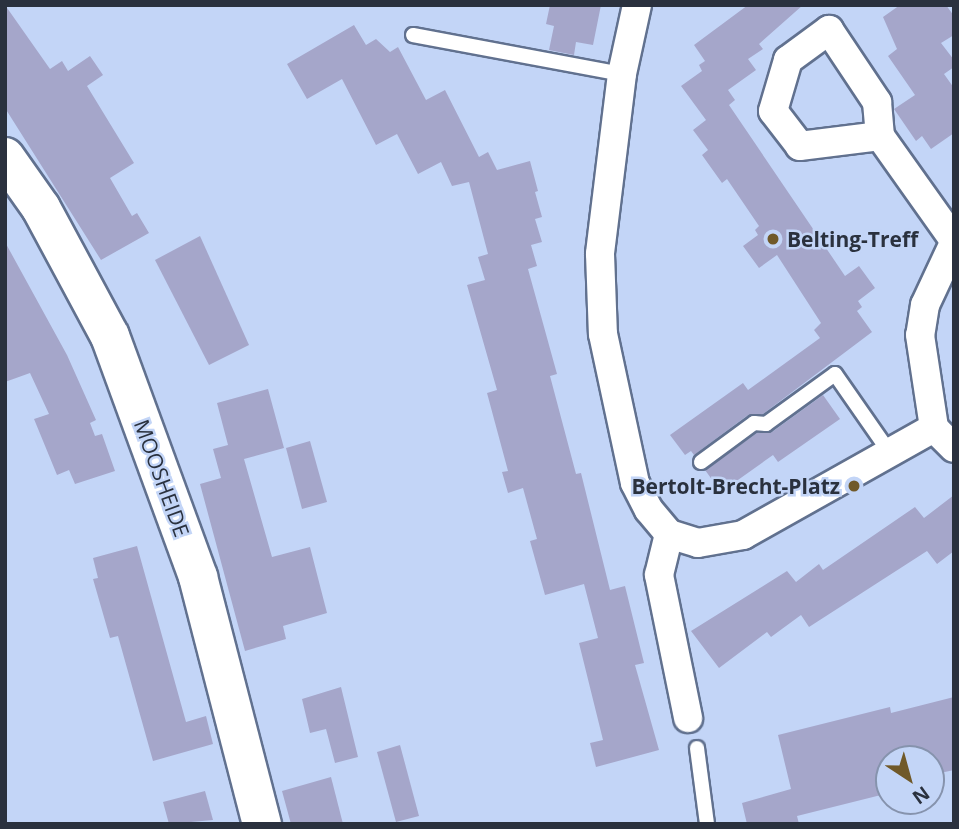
<!DOCTYPE html>
<style>
body{margin:0}
#map{position:relative;width:959px;height:829px;overflow:hidden;background:#c3d5f7;font-family:"Open Sans",sans-serif}
div>[style]{position:absolute}
.building>*{inset:0;background:#a5a6ca}
.roads{filter:drop-shadow(2px 0 #61718f) drop-shadow(-2px 0 #61718f) drop-shadow(0 2px #61718f) drop-shadow(0 -2px #61718f)}
.lane>*{height:14px;margin:-7px;padding:0 7px;transform-origin:7px;border-radius:7px;background:#fff}
.street>*{height:28px;margin:-14px;padding:0 14px;transform-origin:14px;border-radius:14px;background:#fff}
.secondary>*{height:38px;margin:-19px;padding:0 19px;transform-origin:19px;border-radius:19px;background:#fff}
.dots>*{width:19px;height:19px;translate:-50% -50%;box-sizing:border-box;border:4px solid #c3d5f7;border-radius:50%}
span{translate:-50% -50%;white-space:nowrap;text-align:center;line-height:1.15;-webkit-text-stroke:5px #c3d5f7;paint-order:stroke}
.poi-label{font-size:21px;color:#2a313e;font-weight:700}
.left{translate:0 -50%;text-align:left}
.right{translate:-100% -50%;text-align:right}
.street-label{font-size:21px;color:#2a313e}
.frame{position:absolute;inset:0;border:7px solid #2a313e;pointer-events:none}
.north{position:absolute;left:875px;top:745px;width:70px;height:70px;box-sizing:border-box;background:#c3d5f7;border:2px solid #8693ad;border-radius:50%;rotate:144deg;font-size:19px;font-weight:700;line-height:28px;text-align:center;color:#2a313e}
.north::after{content:'';display:block;margin:auto;width:24px;height:32px;background:#705929;clip-path:polygon(50% 0,100% 100%,50% 72%,0 100%)}
</style>
<div id="map">
<div class="building">
<div style="clip-path:polygon(5px 5px,50px 69px,62px 61px,68px 71px,90px 56px,103px 75px,87px 86px,134px 163px,110px 178px,132px 216px,137px 213px,149px 233px,101px 260px,5px 108px)"></div>
<div style="clip-path:polygon(550px 5px,601px 5px,593px 45px,576px 42px,574px 55px,549px 50px,554px 26px,546px 24px)"></div>
<div style="clip-path:polygon(748px 5px,803px 5px,759px 44px,763px 49px,748px 59px,756px 70px,728px 90px,735px 100px,729px 105px,845px 276px,859px 266px,875px 288px,858px 301px,862px 307px,857px 311px,872px 332px,763px 414px,748px 415px,694px 455px,691px 451px,685px 455px,670px 435px,743px 383px,748px 390px,820px 338px,814px 330px,821px 323px,777px 255px,759px 268px,743px 246px,758px 235px,755px 230px,759px 226px,727px 179px,722px 183px,702px 155px,708px 150px,693px 130px,706px 120px,681px 86px,702px 71px,699px 65px,705px 61px,694px 45px)"></div>
<div style="clip-path:polygon(900px 5px,946px 5px,954px 16px,954px 35px,941px 43px,954px 60px,954px 67px,944px 74px,954px 88px,954px 133px,931px 149px,922px 136px,916px 141px,894px 109px,915px 95px,888px 56px,897px 49px,883px 17px)"></div>
<div style="clip-path:polygon(354px 25px,366px 45px,376px 39px,390px 52px,398px 47px,426px 100px,445px 90px,479px 157px,488px 152px,497px 170px,530px 161px,538px 191px,535px 192px,542px 217px,535px 219px,542px 242px,531px 245px,537px 266px,528px 269px,557px 374px,550px 376px,576px 474px,581px 473px,610px 590px,625px 586px,644px 663px,635px 665px,659px 750px,596px 767px,590px 743px,603px 740px,579px 643px,598px 638px,584px 584px,545px 595px,530px 541px,537px 539px,523px 488px,508px 493px,502px 472px,508px 471px,487px 393px,497px 390px,467px 285px,485px 280px,478px 257px,488px 254px,469px 182px,452px 186px,441px 162px,418px 174px,397px 134px,376px 145px,342px 79px,307px 99px,287px 64px)"></div>
<div style="clip-path:polygon(200px 236px,249px 345px,209px 365px,155px 260px)"></div>
<div style="clip-path:polygon(5px 242px,67px 355px,96px 420px,90px 423px,95px 436px,102px 434px,115px 471px,75px 484px,69px 470px,57px 475px,34px 419px,49px 414px,30px 373px,5px 382px)"></div>
<div style="clip-path:polygon(268px 389px,284px 448px,244px 459px,272px 557px,310px 547px,327px 613px,283px 626px,286px 639px,245px 651px,200px 484px,221px 478px,213px 449px,228px 445px,217px 403px)"></div>
<div style="clip-path:polygon(823px 395px,840px 419px,778px 462px,773px 455px,721px 492px,705px 470px,757px 433px,772px 432px)"></div>
<div style="clip-path:polygon(310px 441px,327px 502px,302px 509px,286px 448px)"></div>
<div style="clip-path:polygon(954px 495px,954px 551px,937px 564px,927px 551px,809px 627px,801px 615px,771px 637px,767px 632px,719px 668px,691px 631px,787px 571px,796px 582px,819px 564px,823px 570px,915px 507px,924px 518px)"></div>
<div style="clip-path:polygon(137px 546px,186px 722px,206px 716px,213px 744px,153px 761px,118px 636px,110px 638px,93px 579px,98px 578px,93px 558px)"></div>
<div style="clip-path:polygon(341px 687px,358px 757px,335px 763px,326px 729px,310px 733px,302px 699px)"></div>
<div style="clip-path:polygon(954px 697px,954px 770px,931px 775px,931px 759px,889px 759px,889px 793px,797px 816px,799px 824px,747px 824px,742px 803px,791px 789px,778px 735px,890px 707px,891px 713px)"></div>
<div style="clip-path:polygon(400px 745px,419px 816px,396px 822px,377px 752px)"></div>
<div style="clip-path:polygon(331px 777px,343px 824px,291px 824px,282px 791px)"></div>
<div style="clip-path:polygon(205px 791px,213px 820px,169px 824px,163px 802px)"></div>
</div>
<div class="roads">
<div class="lane">
<div style="left:413px;top:35px;width:213px;rotate:10.6deg"></div>
<div style="left:701px;top:462px;width:66px;rotate:-36.3deg"></div>
<div style="left:754px;top:423px;width:12px;rotate:5deg"></div>
<div style="left:766px;top:424px;width:85px;rotate:-35.9deg"></div>
<div style="left:835px;top:374px;width:96px;rotate:55.2deg"></div>
<div style="left:697px;top:748px;width:77px;rotate:82.5deg"></div>
</div>
<div class="street">
<div style="left:637px;top:5px;width:71px;rotate:102.3deg"></div>
<div style="left:622px;top:74px;width:181px;rotate:97deg"></div>
<div style="left:600px;top:254px;width:80px;rotate:87.9deg"></div>
<div style="left:603px;top:334px;width:152px;rotate:77.9deg"></div>
<div style="left:635px;top:483px;width:30px;rotate:63deg"></div>
<div style="left:649px;top:510px;width:31px;rotate:50deg"></div>
<div style="left:669px;top:534px;width:30px;rotate:17deg"></div>
<div style="left:698px;top:543px;width:46px;rotate:-10.1deg"></div>
<div style="left:743px;top:535px;width:219px;rotate:-29.3deg"></div>
<div style="left:880px;top:136px;width:81px;rotate:172.9deg"></div>
<div style="left:800px;top:146px;width:44px;rotate:-127.6deg"></div>
<div style="left:773px;top:111px;width:53px;rotate:-73.6deg"></div>
<div style="left:788px;top:60px;width:51px;rotate:-36.2deg"></div>
<div style="left:829px;top:30px;width:87px;rotate:56.3deg"></div>
<div style="left:877px;top:102px;width:34px;rotate:85deg"></div>
<div style="left:880px;top:136px;width:128px;rotate:54.6deg"></div>
<div style="left:954px;top:243px;width:68px;rotate:115.1deg"></div>
<div style="left:925px;top:305px;width:30px;rotate:99deg"></div>
<div style="left:920px;top:335px;width:94px;rotate:81.4deg"></div>
<div style="left:934px;top:428px;width:28px;rotate:45deg"></div>
<div style="left:669px;top:534px;width:42px;rotate:103.7deg"></div>
<div style="left:659px;top:575px;width:146px;rotate:78.5deg"></div>
</div>
<div class="secondary">
<div style="left:5px;top:157px;width:62px;rotate:54.8deg"></div>
<div style="left:41px;top:208px;width:145px;rotate:61.7deg"></div>
<div style="left:110px;top:336px;width:257px;rotate:69.9deg"></div>
<div style="left:198px;top:577px;width:255px;rotate:75.5deg"></div>
</div>
</div>
<div class="dots">
<div style="left:773px;top:239px;background:#705929"></div>
<div style="left:854px;top:486px;background:#705929"></div>
</div>
<div class="poi-label">
<span class="left" style="left:787px;top:239px">Belting-Treff</span>
<span class="right" style="left:840px;top:486px">Bertolt-Brecht-Platz</span>
</div>
<div class="street-label">
<span style="left:162px;top:478px;rotate:70deg">MOOSHEIDE</span>
</div>
<div class="frame"></div>
<div class="north">N</div>
</div>
